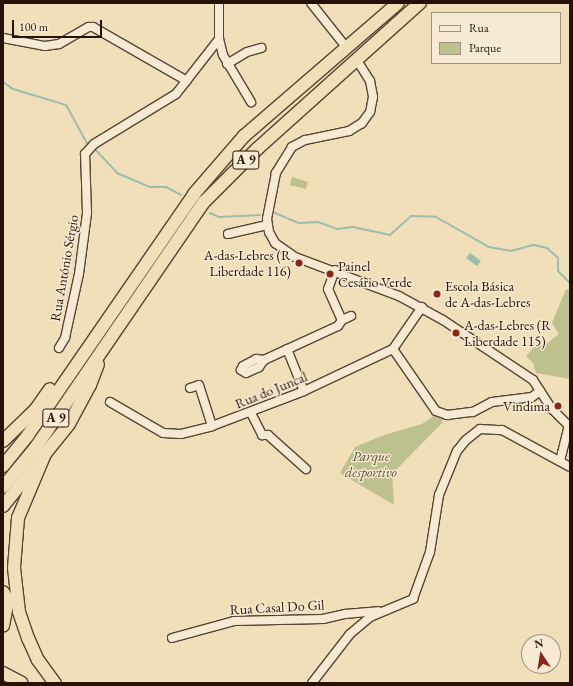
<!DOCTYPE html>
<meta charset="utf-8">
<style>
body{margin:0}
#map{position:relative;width:573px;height:686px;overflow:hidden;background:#f1dfb9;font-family:"EB Garamond",serif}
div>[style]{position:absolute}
.green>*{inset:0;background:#bdc18d}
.water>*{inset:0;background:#9bbdaf}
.stream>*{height:2px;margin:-1px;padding:0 1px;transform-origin:1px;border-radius:1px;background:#9bbdaf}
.roads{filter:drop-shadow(1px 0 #584434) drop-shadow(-1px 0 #584434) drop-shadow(0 1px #584434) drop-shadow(0 -1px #584434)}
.minor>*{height:8px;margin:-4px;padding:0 4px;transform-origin:4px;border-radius:4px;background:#f6ead2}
.highway>*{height:12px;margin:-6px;padding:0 6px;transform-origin:6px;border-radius:6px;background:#f1dfb9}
.dots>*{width:11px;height:11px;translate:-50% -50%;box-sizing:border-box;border:2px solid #f6ead2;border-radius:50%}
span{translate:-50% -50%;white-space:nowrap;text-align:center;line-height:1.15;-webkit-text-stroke:3px #f6ead2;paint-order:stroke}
.shield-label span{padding:1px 3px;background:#f6ead2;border:1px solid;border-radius:3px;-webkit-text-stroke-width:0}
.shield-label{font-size:13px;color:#251108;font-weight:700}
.poi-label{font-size:14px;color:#251108}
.right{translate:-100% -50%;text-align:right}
.left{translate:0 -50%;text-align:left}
.street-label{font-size:14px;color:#251108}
.park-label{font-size:14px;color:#5a4f37;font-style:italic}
.frame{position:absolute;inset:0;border:4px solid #251108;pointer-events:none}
.legend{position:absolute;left:431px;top:12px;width:130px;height:52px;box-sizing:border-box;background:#f6ead2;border:1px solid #a29381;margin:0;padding:5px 7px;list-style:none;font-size:12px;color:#251108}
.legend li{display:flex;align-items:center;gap:8px;height:20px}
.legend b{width:20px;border:1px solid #a29381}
.north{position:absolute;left:521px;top:634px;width:40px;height:40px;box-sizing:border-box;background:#f6ead2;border:1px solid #a29381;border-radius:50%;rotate:348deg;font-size:11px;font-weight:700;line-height:16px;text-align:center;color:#251108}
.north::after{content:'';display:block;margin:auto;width:14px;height:18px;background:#8f2418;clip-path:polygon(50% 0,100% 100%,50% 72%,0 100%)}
.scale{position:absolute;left:12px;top:20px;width:90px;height:18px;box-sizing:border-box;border:2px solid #251108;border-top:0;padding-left:5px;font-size:12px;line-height:14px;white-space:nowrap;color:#251108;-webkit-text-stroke:3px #f6ead2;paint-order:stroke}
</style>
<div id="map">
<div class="green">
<div style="clip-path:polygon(292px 177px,308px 182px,306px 189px,290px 185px)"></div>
<div style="clip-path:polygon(566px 289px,570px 291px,570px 379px,536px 373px,533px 363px,526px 356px,535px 346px,545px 345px,559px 334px,552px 323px)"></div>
<div style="clip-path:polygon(435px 415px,443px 417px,442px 423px,392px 474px,394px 505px,340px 473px,355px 447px,384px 435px,422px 424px)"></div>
</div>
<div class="water">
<div style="clip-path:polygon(470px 253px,481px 261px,477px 266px,466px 258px)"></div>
</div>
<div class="stream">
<div style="left:3px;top:82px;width:12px;rotate:35deg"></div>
<div style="left:13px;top:89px;width:55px;rotate:16.8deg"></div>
<div style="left:66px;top:105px;width:46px;rotate:61.2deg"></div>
<div style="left:94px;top:148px;width:34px;rotate:47deg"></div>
<div style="left:117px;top:173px;width:36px;rotate:23deg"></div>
<div style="left:150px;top:187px;width:16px"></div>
<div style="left:166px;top:187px;width:17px;rotate:28deg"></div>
<div style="left:210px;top:213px;width:10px;rotate:24deg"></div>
<div style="left:219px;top:217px;width:41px;rotate:-2.8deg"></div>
<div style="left:275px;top:213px;width:26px;rotate:23deg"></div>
<div style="left:299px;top:223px;width:19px;rotate:-3deg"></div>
<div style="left:318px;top:222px;width:20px;rotate:20deg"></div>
<div style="left:337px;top:229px;width:16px;rotate:-7deg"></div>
<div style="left:353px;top:227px;width:38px;rotate:12deg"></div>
<div style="left:390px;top:235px;width:28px;rotate:-42deg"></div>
<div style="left:411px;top:216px;width:25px;rotate:2deg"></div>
<div style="left:436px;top:217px;width:61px;rotate:29.5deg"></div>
<div style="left:489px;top:247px;width:22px;rotate:10deg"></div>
<div style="left:511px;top:251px;width:24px;rotate:-15deg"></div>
<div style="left:534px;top:245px;width:13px;rotate:13deg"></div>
<div style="left:547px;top:248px;width:15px;rotate:42deg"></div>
<div style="left:558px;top:258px;width:13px;rotate:90deg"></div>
<div style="left:558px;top:271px;width:17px;rotate:45deg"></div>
</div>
<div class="roads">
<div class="minor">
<div style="left:219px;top:3px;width:36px;rotate:90deg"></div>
<div style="left:219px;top:39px;width:16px;rotate:76deg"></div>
<div style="left:223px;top:55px;width:55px;rotate:59.2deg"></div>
<div style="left:311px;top:3px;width:50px;rotate:51.5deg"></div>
<div style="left:3px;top:38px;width:43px;rotate:10.8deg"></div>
<div style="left:45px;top:46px;width:14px;rotate:-8deg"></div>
<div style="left:59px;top:44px;width:34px;rotate:-30deg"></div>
<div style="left:89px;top:27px;width:4px"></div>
<div style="left:93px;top:27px;width:108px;rotate:29.9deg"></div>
<div style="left:227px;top:64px;width:23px;rotate:-31deg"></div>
<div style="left:247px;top:52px;width:15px;rotate:-16deg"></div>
<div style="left:360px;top:65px;width:19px;rotate:58deg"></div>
<div style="left:370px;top:81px;width:16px;rotate:79deg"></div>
<div style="left:373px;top:97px;width:15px;rotate:101deg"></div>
<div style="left:370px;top:112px;width:14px;rotate:126deg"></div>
<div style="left:362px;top:123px;width:15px;rotate:148deg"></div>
<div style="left:349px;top:131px;width:45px;rotate:168.4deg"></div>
<div style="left:305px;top:140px;width:15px;rotate:152deg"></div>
<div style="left:292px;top:147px;width:31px;rotate:122deg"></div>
<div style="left:276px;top:173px;width:47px;rotate:101.1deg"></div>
<div style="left:267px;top:219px;width:13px;rotate:81deg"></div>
<div style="left:269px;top:232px;width:13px;rotate:61deg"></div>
<div style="left:275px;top:243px;width:24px;rotate:35deg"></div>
<div style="left:295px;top:257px;width:111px;rotate:20.6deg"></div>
<div style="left:399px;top:296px;width:50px;rotate:28.6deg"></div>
<div style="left:443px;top:320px;width:108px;rotate:33.7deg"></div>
<div style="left:533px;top:380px;width:35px;rotate:57deg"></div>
<div style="left:552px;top:409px;width:24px;rotate:45deg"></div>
<div style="left:228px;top:234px;width:40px;rotate:-13deg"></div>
<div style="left:335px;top:270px;width:20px;rotate:110deg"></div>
<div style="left:328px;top:289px;width:34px;rotate:66deg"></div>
<div style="left:59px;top:348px;width:12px;rotate:-59deg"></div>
<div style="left:65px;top:338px;width:66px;rotate:-77.7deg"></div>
<div style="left:79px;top:274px;width:62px;rotate:-82.5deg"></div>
<div style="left:87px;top:213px;width:59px;rotate:-91.9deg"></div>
<div style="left:85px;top:154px;width:13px;rotate:-48deg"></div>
<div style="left:94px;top:144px;width:96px;rotate:-31.4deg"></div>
<div style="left:176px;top:94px;width:70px;rotate:-52deg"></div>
<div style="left:287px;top:349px;width:45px;rotate:68deg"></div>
<div style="left:393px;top:349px;width:75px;rotate:55.3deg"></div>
<div style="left:436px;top:411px;width:12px;rotate:20deg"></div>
<div style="left:447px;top:415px;width:26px;rotate:-7deg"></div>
<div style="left:473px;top:412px;width:21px;rotate:-28deg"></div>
<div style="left:492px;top:402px;width:40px;rotate:-7.1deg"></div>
<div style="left:532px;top:397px;width:10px;rotate:-37deg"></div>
<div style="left:264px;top:360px;width:9px;rotate:126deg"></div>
<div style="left:259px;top:367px;width:14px;rotate:155deg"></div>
<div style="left:246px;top:373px;width:6px;rotate:-149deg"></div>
<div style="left:241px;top:370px;width:4px;rotate:-63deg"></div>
<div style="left:243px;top:366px;width:15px;rotate:-28deg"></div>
<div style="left:256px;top:359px;width:8px;rotate:7deg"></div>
<div style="left:264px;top:360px;width:81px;rotate:-24.7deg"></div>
<div style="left:338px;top:326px;width:7px;rotate:-56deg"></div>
<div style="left:342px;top:320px;width:10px;rotate:-24deg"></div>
<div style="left:190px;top:388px;width:9px;rotate:-18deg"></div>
<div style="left:199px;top:385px;width:43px;rotate:72.4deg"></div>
<div style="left:110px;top:402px;width:61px;rotate:30.3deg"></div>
<div style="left:163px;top:433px;width:18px;rotate:3deg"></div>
<div style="left:181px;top:434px;width:32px;rotate:-14deg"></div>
<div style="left:212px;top:426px;width:98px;rotate:-20.8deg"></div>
<div style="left:304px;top:391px;width:98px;rotate:-25.3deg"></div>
<div style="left:393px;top:349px;width:51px;rotate:-55.4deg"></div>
<div style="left:251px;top:413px;width:25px;rotate:63deg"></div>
<div style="left:262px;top:435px;width:6px"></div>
<div style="left:268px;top:435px;width:51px;rotate:41.8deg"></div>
<div style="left:560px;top:461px;width:36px;rotate:-76deg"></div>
<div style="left:172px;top:638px;width:64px;rotate:-15.3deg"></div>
<div style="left:234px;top:621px;width:89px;rotate:-1.3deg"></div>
<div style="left:323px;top:619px;width:23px;rotate:-13deg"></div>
<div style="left:345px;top:614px;width:33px;rotate:-5deg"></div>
<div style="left:312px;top:683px;width:62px;rotate:-52.2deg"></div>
<div style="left:350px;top:634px;width:26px;rotate:-40deg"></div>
<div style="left:370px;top:617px;width:47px;rotate:-22.7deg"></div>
<div style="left:413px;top:599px;width:50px;rotate:-70.1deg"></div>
<div style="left:430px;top:552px;width:58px;rotate:-81deg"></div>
<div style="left:439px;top:495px;width:48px;rotate:-67.8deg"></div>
<div style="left:457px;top:451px;width:14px;rotate:-51deg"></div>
<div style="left:466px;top:440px;width:18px;rotate:-38deg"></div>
<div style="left:480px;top:429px;width:22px;rotate:3deg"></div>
<div style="left:502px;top:430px;width:77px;rotate:28.6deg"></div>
</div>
<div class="highway">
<div style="left:3px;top:441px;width:46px;rotate:-44.1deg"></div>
<div style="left:36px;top:409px;width:24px;rotate:-55deg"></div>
<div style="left:45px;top:454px;width:69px;rotate:112.9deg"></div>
<div style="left:18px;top:518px;width:50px;rotate:94.6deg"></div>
<div style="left:14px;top:568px;width:44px;rotate:83.5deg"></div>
<div style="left:19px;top:612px;width:28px;rotate:71deg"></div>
<div style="left:28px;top:638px;width:24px;rotate:66deg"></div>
<div style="left:38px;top:660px;width:29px;rotate:54deg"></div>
<div style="left:3px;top:466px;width:40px;rotate:-51deg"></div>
<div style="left:28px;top:435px;width:293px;rotate:-55.4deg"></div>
<div style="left:194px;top:194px;width:77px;rotate:-49.2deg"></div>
<div style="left:244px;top:136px;width:203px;rotate:-40.8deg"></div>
<div style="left:3px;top:487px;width:52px;rotate:-50.5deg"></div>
<div style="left:36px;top:447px;width:297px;rotate:-55.6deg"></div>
<div style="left:204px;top:202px;width:75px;rotate:-45deg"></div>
<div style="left:257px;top:149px;width:219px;rotate:-41.9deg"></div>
<div style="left:3px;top:506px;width:105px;rotate:-51.2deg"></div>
<div style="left:69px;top:424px;width:44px;rotate:-61.7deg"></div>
<div style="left:90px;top:385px;width:22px;rotate:-69deg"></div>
<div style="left:3px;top:592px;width:9px;rotate:58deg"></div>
<div style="left:8px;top:600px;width:26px;rotate:101deg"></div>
<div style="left:3px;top:673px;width:21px;rotate:28deg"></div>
</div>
</div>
<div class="dots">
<div style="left:299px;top:263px;background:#8f2418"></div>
<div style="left:330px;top:274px;background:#8f2418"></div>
<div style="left:437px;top:294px;background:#8f2418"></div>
<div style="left:456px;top:333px;background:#8f2418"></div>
<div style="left:558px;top:406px;background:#8f2418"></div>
</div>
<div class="shield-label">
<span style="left:246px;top:160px">A 9</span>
<span style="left:56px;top:418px">A 9</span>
</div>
<div class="poi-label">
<span class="right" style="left:291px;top:263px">A-das-Lebres (R<br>Liberdade 116)</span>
<span class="left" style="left:338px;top:274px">Painel<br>Cesário Verde</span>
<span class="left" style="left:445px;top:294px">Escola Básica<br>de A-das-Lebres</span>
<span class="left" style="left:464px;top:333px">A-das-Lebres (R<br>Liberdade 115)</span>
<span class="right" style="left:550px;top:406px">Vindima</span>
</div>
<div class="street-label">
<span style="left:64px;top:268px;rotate:-80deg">Rua António Sérgio</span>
<span style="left:271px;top:390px;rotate:-22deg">Rua do Juncal</span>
<span style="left:277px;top:607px;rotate:-3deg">Rua Casal Do Gil</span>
</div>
<div class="park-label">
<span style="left:371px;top:464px">Parque<br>desportivo</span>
</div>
<div class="frame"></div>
<ul class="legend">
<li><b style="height:5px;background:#f6ead2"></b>Rua</li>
<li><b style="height:11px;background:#bdc18d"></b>Parque</li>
</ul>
<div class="north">N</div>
<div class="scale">100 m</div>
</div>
